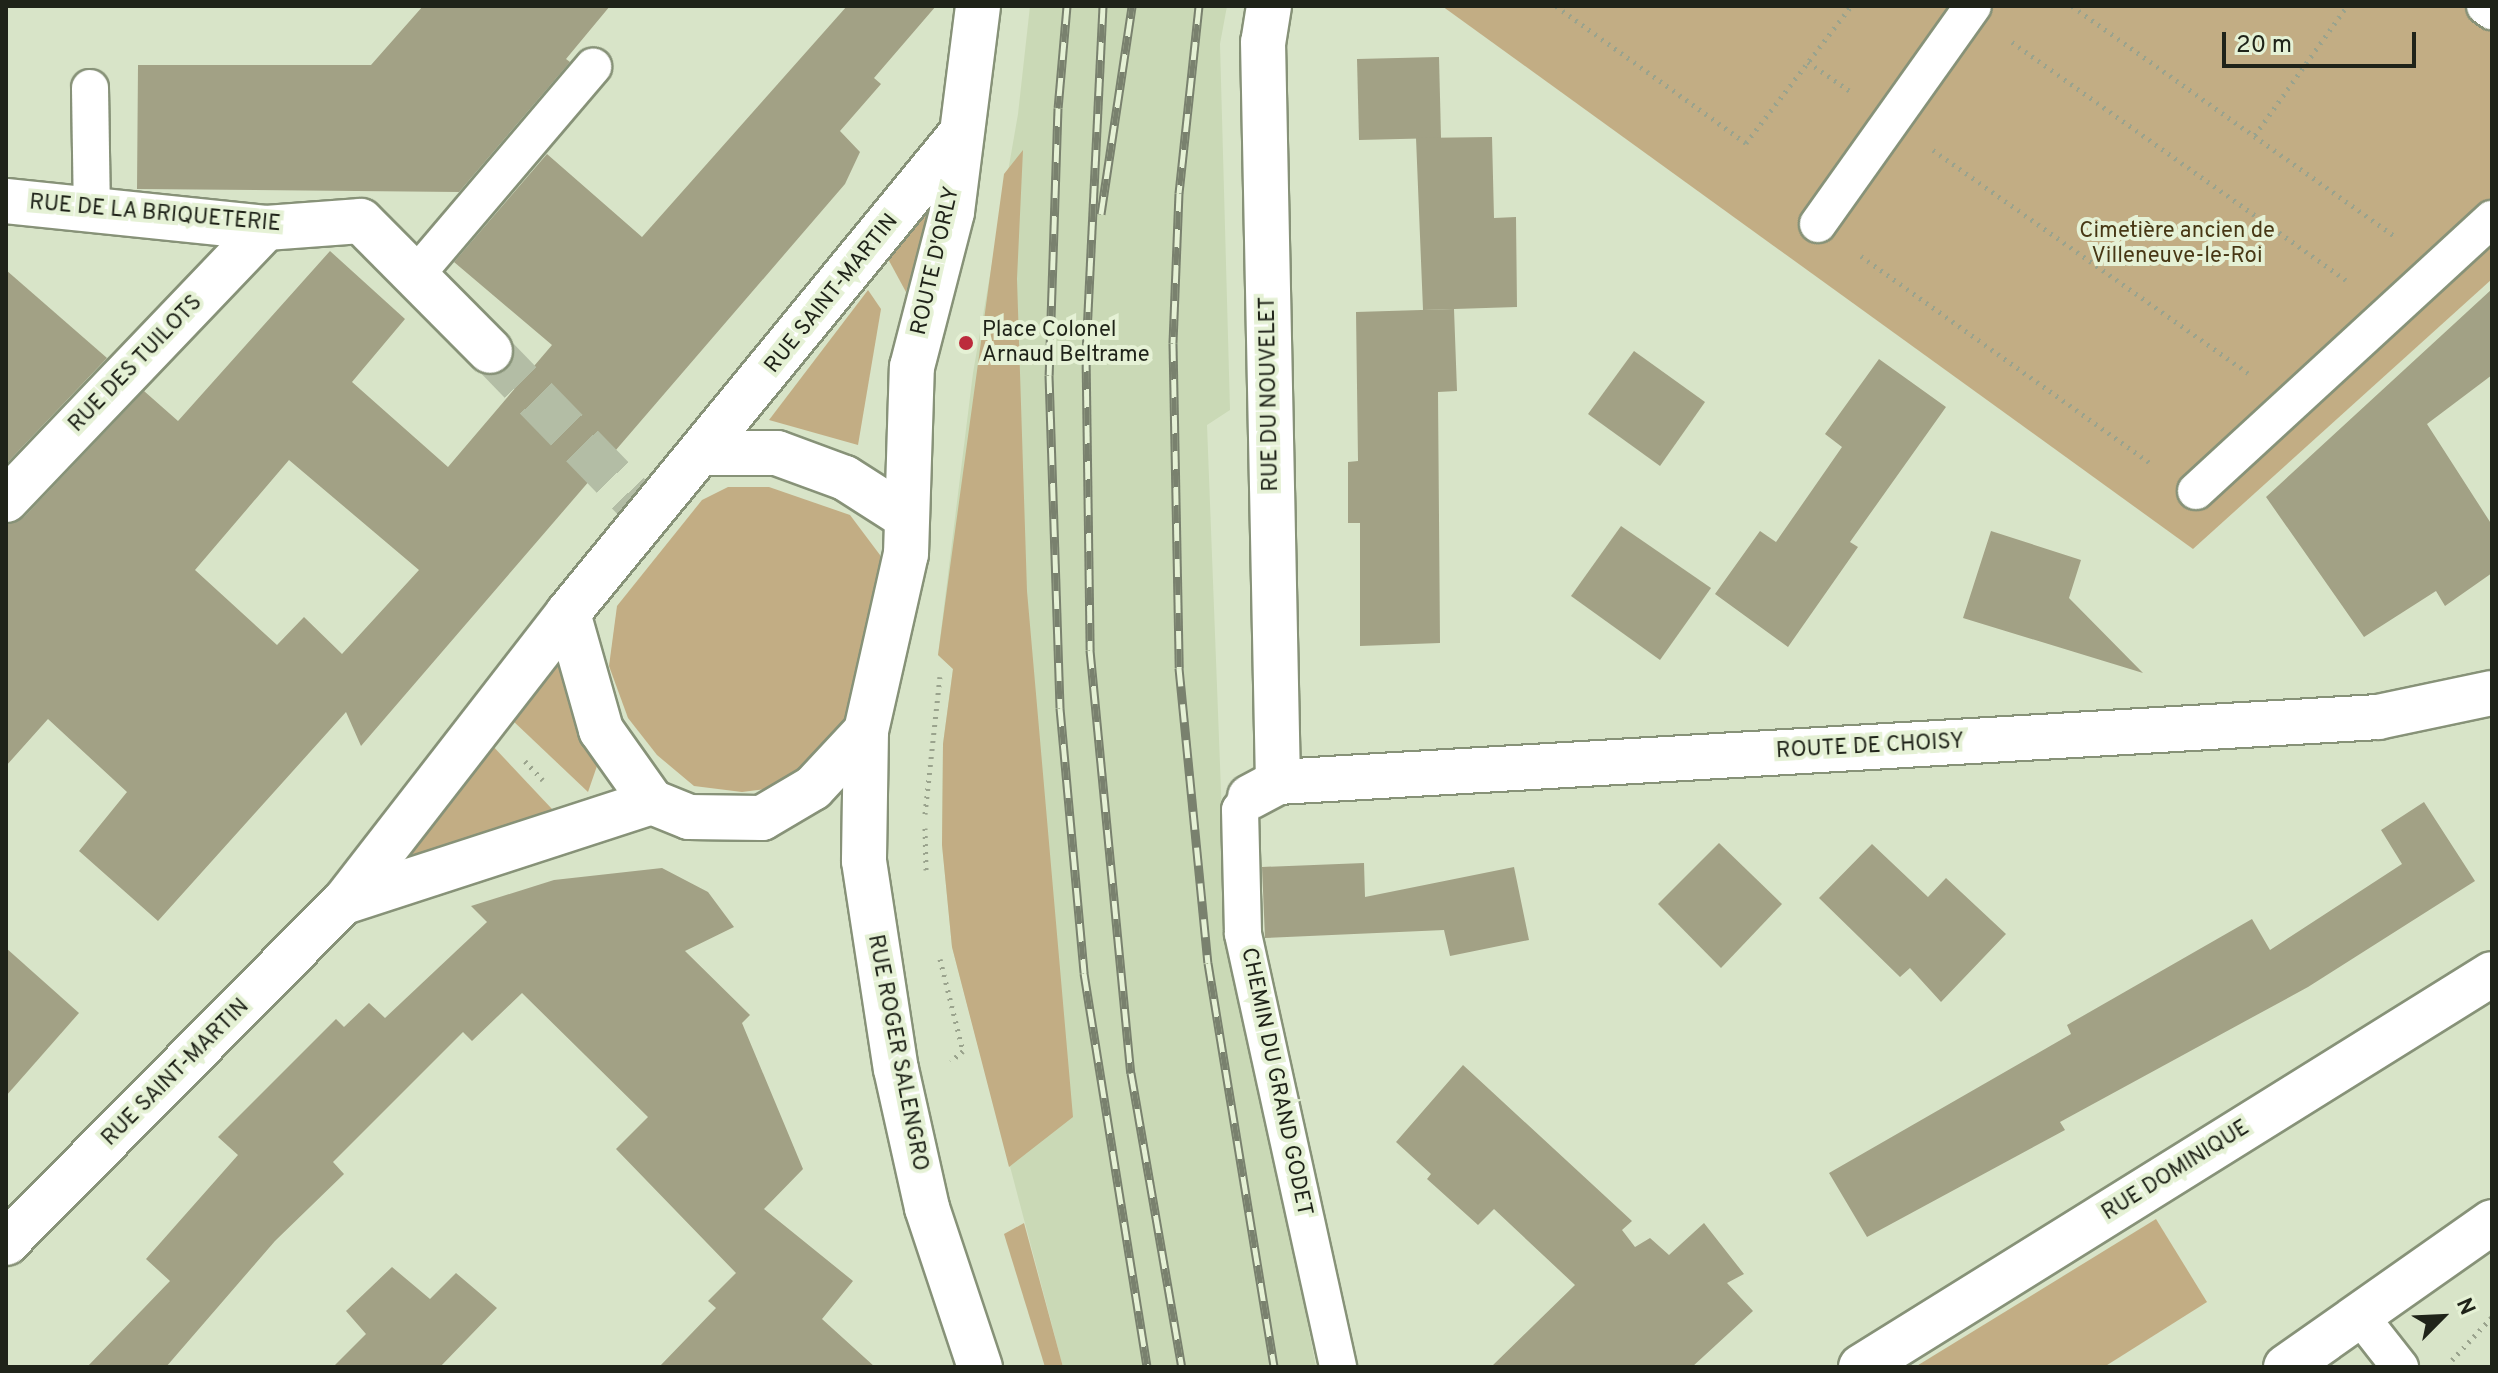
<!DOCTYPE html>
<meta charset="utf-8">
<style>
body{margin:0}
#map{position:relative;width:2498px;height:1373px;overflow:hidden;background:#d8e4c8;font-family:Overpass,sans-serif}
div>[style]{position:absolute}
.built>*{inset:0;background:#cad9b6}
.green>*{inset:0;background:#c2ad84}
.building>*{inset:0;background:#a2a185}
.street-tunnel>*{height:44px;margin-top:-22px;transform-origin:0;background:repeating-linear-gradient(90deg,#b3bda5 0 44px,transparent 0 66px)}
.path>*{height:5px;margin-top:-2.5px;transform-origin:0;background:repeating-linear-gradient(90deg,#9aa38d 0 2px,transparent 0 8px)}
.roads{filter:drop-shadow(2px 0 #879278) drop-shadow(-2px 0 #879278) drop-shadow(0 2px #879278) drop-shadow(0 -2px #879278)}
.lane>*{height:36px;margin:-18px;padding:0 18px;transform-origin:18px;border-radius:18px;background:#fff}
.street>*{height:44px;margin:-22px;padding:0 22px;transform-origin:22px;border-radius:22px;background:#fff}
.primary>*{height:44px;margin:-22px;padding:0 22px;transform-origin:22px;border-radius:22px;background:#fff}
.rail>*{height:9px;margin-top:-4.5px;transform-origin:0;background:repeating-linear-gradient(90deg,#e5f1d5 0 18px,#79816e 0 36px);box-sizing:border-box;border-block:2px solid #79816e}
.dots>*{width:22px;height:22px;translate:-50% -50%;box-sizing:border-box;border:4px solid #e5f1d5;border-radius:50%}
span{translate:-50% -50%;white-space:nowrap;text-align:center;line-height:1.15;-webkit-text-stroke:8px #e5f1d5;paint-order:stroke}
.street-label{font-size:22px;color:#1f2319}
.park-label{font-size:22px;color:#473714}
.poi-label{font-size:22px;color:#1f2319}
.left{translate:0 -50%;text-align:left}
.frame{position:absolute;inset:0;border:8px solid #1f2319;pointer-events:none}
.north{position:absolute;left:2402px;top:1277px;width:80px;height:80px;-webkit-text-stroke:6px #e5f1d5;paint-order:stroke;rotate:66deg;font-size:22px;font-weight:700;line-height:32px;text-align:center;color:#1f2319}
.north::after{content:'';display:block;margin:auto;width:28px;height:36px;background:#1f2319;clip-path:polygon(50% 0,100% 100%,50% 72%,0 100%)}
.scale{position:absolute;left:2222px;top:32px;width:194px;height:36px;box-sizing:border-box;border:4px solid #1f2319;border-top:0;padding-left:10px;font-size:24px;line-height:28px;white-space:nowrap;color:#1f2319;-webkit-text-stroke:6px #e5f1d5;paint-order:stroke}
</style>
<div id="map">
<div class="built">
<div style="clip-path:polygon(1030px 6px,1227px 6px,1220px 44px,1230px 410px,1207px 425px,1225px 895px,1316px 1367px,1063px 1367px,952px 947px,942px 845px,943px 744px,953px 669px,938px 655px,973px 373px,1018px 114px)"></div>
</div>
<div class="green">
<div style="clip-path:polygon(1442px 6px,2492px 6px,2492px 279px,2193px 549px)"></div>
<div style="clip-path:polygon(1023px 150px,1017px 279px,1027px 591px,1073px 1117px,1009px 1167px,952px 947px,942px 845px,943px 744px,953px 669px,938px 655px,1004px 174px)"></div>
<div style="clip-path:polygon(938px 195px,906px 292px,887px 257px)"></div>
<div style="clip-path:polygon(868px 290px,881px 309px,858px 445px,769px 420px)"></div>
<div style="clip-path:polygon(728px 487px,769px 487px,850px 515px,880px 555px,884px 600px,858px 702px,809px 765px,765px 789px,742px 792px,694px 786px,657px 755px,628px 718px,609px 666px,617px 606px,702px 500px)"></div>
<div style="clip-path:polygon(562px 664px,597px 766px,588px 792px,511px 719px,547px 668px)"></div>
<div style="clip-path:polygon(490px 743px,552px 809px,413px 865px,391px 866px)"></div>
<div style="clip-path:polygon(2156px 1219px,2207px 1302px,2104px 1367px,1915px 1367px)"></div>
<div style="clip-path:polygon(1024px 1223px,1063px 1367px,1045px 1367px,1004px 1234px)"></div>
</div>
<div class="building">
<div style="clip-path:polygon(423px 6px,610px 6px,566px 59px,570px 62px,459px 192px,137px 189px,138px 65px,371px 65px)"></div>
<div style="clip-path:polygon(evenodd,847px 6px,936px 6px,874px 78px,881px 84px,840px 131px,860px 152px,845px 184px,361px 746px,346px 712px,158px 921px,79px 851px,127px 792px,48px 719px,6px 766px,6px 524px,24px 517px,144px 391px,178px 421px,330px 251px,405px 319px,352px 382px,448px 467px,552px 345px,454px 262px,547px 154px,642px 237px,847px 6px,289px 460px,419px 570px,342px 654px,304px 617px,277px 645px,195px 570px,289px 460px)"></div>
<div style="clip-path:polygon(1439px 57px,1441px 138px,1359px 140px,1357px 59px)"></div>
<div style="clip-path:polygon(1492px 137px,1494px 218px,1516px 217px,1517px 307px,1423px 310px,1416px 138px)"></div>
<div style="clip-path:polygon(6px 270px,107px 358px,6px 464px)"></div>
<div style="clip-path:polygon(2492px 289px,2492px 375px,2427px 424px,2492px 525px,2492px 573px,2445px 606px,2436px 591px,2364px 637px,2266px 497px)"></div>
<div style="clip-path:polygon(1454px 309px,1457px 391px,1438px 392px,1440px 643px,1360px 646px,1360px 523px,1348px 523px,1348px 462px,1358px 461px,1356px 312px)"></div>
<div style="clip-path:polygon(1634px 351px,1705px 402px,1660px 466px,1588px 414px)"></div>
<div style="clip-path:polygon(1879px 359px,1946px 407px,1850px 542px,1858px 547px,1788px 647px,1715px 594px,1760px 531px,1776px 542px,1842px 447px,1825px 434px)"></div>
<div style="clip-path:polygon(1621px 526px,1711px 588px,1660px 660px,1571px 596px)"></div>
<div style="clip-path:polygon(1991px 531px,2081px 560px,2069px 598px,2143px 673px,1963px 618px)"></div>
<div style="clip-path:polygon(2424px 802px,2475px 881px,2308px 987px,2060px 1122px,2065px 1130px,1867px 1237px,1829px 1173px,2071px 1034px,2067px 1025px,2252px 919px,2270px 950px,2402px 864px,2381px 830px)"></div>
<div style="clip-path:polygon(1719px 843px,1782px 904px,1721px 968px,1658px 904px)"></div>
<div style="clip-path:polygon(1872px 844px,1928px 897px,1946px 878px,2006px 934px,1941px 1002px,1910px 968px,1900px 977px,1819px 898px)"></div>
<div style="clip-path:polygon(1364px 863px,1365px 897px,1514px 867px,1529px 940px,1450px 956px,1444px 930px,1265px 938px,1262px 867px)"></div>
<div style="clip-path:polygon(662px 868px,708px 892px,734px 927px,685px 951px,750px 1015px,742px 1023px,803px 1169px,764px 1209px,853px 1281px,822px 1319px,875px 1367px,659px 1367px,716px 1308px,708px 1301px,736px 1273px,616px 1149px,648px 1117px,522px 993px,472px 1041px,463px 1032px,333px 1162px,344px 1174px,275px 1241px,166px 1367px,87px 1367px,170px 1281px,146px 1259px,238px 1155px,218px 1137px,336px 1019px,344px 1027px,369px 1003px,385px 1018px,487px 922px,471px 906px,554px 880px)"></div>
<div style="clip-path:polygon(6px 948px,79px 1013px,6px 1096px)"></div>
<div style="clip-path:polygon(1463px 1065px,1632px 1221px,1622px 1230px,1635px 1247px,1650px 1238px,1669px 1255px,1704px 1223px,1744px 1274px,1727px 1283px,1753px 1311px,1692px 1367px,1491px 1367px,1575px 1285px,1494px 1209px,1478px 1225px,1427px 1179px,1431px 1174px,1396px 1142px)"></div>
<div style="clip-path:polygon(392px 1267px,430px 1299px,456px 1273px,497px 1308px,440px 1367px,333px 1367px,366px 1334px,346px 1311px)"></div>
</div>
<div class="street-tunnel">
<div style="left:490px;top:351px;width:230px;rotate:45.9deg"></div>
</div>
<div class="path">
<div style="left:1556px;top:6px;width:234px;rotate:35.8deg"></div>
<div style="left:1746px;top:143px;width:173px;rotate:-52.5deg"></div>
<div style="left:2072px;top:6px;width:399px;rotate:35.5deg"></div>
<div style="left:2012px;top:42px;width:410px;rotate:35.5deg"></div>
<div style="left:1808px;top:62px;width:51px;rotate:34.6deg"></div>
<div style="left:2255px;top:135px;width:158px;rotate:-54.5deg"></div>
<div style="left:1933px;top:150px;width:386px;rotate:35.3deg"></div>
<div style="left:1861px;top:256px;width:357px;rotate:35.6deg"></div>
<div style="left:525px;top:761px;width:26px;rotate:47deg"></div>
<div style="left:925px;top:814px;width:138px;rotate:-83.8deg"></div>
<div style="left:925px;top:828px;width:42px;rotate:88.6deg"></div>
<div style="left:940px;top:959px;width:95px;rotate:76deg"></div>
<div style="left:963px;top:1051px;width:16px;rotate:140deg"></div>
<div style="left:2452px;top:1360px;width:59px;rotate:-47.1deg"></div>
</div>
<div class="roads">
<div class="lane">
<div style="left:2485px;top:6px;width:9px;rotate:36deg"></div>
<div style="left:90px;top:88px;width:122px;rotate:89.1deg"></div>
<div style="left:1818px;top:224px;width:267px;rotate:-54.6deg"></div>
<div style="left:415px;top:276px;width:275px;rotate:-49.6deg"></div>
<div style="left:2196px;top:491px;width:402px;rotate:-42.6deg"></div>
<div style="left:1250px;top:797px;width:16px;rotate:128deg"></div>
<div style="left:1240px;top:810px;width:124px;rotate:88.6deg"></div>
<div style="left:1243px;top:934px;width:443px;rotate:77.6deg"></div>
<div style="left:2360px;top:1316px;width:65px;rotate:51.9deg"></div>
</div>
<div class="street">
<div style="left:1269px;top:6px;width:36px;rotate:99deg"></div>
<div style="left:1263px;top:42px;width:740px;rotate:88.84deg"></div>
<div style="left:6px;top:201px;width:261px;rotate:5.9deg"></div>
<div style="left:266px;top:228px;width:95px;rotate:-4.2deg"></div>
<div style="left:361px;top:221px;width:183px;rotate:45.2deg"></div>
<div style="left:704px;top:453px;width:73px"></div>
<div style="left:777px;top:453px;width:72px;rotate:20.2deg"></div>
<div style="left:845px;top:478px;width:72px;rotate:32.6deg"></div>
<div style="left:6px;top:500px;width:376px;rotate:-46.3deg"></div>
<div style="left:568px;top:613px;width:122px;rotate:74.2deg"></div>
<div style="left:601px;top:730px;width:88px;rotate:54.7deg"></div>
<div style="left:652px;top:802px;width:40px;rotate:22deg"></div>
<div style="left:689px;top:817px;width:73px;rotate:0.8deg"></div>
<div style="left:762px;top:818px;width:59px;rotate:-30.5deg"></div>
<div style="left:813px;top:788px;width:78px;rotate:-47.1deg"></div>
<div style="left:866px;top:731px;width:181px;rotate:-77.3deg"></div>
<div style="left:906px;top:554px;width:187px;rotate:-88.2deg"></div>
<div style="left:912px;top:367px;width:160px;rotate:-75.5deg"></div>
<div style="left:952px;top:212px;width:208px;rotate:-82.8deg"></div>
<div style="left:866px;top:731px;width:130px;rotate:90.9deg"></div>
<div style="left:864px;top:861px;width:210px;rotate:81.3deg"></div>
<div style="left:896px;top:1069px;width:142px;rotate:77.4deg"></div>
<div style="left:927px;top:1208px;width:168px;rotate:71.6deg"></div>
<div style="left:1250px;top:797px;width:32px;rotate:-28deg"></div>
<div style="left:1278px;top:782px;width:1102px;rotate:-3.38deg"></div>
<div style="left:2378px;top:717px;width:116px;rotate:-11.9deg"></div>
<div style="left:344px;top:902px;width:324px;rotate:-18deg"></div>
<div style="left:6px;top:1243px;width:480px;rotate:-45.3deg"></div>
<div style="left:344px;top:902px;width:366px;rotate:-52.2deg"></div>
<div style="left:568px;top:613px;width:618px;rotate:-50.65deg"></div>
<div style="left:1861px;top:1367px;width:743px;rotate:-31.92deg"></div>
</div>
<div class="primary">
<div style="left:2286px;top:1367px;width:252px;rotate:-35.1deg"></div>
</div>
</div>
<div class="rail">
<div style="left:1067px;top:6px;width:102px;rotate:95deg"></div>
<div style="left:1058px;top:108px;width:267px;rotate:91.9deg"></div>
<div style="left:1049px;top:375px;width:333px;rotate:88.1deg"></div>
<div style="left:1060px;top:708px;width:266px;rotate:84.8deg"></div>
<div style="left:1084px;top:973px;width:399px;rotate:80.9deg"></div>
<div style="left:1103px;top:6px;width:347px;rotate:92.8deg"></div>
<div style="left:1086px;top:353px;width:297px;rotate:89.2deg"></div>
<div style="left:1090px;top:650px;width:425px;rotate:84.5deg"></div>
<div style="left:1131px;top:1073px;width:298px;rotate:80.2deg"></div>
<div style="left:1199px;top:6px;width:188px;rotate:96.1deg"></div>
<div style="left:1179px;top:193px;width:150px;rotate:92.3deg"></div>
<div style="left:1173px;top:343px;width:325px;rotate:88.9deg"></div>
<div style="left:1179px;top:668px;width:296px;rotate:84.4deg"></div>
<div style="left:1208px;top:963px;width:409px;rotate:80.7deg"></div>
<div style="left:1101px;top:214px;width:210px;rotate:-81.5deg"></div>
</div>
<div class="dots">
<div style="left:966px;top:343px;background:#bc2b3c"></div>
</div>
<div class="street-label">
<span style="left:155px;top:214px;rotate:5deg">RUE DE LA BRIQUETERIE</span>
<span style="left:936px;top:261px;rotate:-77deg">ROUTE D'ORLY</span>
<span style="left:832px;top:294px;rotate:-51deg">RUE SAINT-MARTIN</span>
<span style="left:136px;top:364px;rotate:-46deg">RUE DES TUILOTS</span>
<span style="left:1270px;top:394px;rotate:-91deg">RUE DU NOUVELET</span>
<span style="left:1870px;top:747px;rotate:-3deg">ROUTE DE CHOISY</span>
<span style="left:897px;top:1053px;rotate:79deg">RUE ROGER SALENGRO</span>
<span style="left:176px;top:1073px;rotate:-45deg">RUE SAINT-MARTIN</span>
<span style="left:1276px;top:1082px;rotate:78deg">CHEMIN DU GRAND GODET</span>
<span style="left:2176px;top:1171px;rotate:-32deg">RUE DOMINIQUE</span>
</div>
<div class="park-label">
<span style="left:2177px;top:244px">Cimetière ancien de<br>Villeneuve-le-Roi</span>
</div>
<div class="poi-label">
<span class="left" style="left:982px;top:343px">Place Colonel<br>Arnaud Beltrame</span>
</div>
<div class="frame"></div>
<div class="north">N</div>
<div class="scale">20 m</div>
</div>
